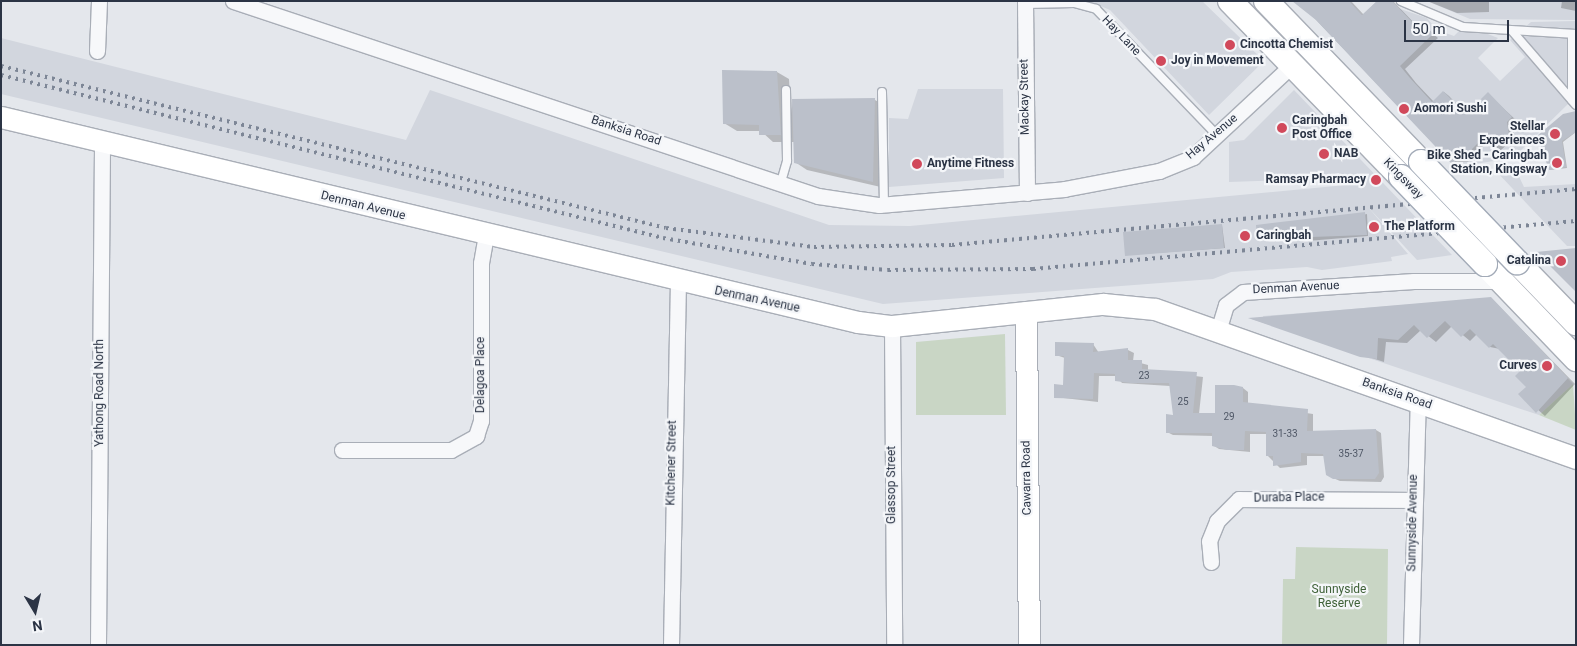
<!DOCTYPE html>
<style>
body{margin:0}
#map{position:relative;width:1577px;height:646px;overflow:hidden;background:#e4e7ec;font-family:Roboto,sans-serif}
div>[style]{position:absolute}
.built>*{inset:0;background:#d2d6de}
.green>*{inset:0;background:#c9d6c5}
.shadow>*{inset:0;background:#0003}
.building>*{inset:0;background:#bbc0ca}
.roads{filter:drop-shadow(1px 0 #a9aeb7) drop-shadow(-1px 0 #a9aeb7) drop-shadow(0 1px #a9aeb7) drop-shadow(0 -1px #a9aeb7)}
.lane>*{height:8px;margin:-4px;padding:0 4px;transform-origin:4px;border-radius:4px;background:#f7f8fa}
.street>*{height:15px;margin:-7.5px;padding:0 7.5px;transform-origin:7.5px;border-radius:7.5px;background:#f7f8fa}
.secondary>*{height:21px;margin:-10.5px;padding:0 10.5px;transform-origin:10.5px;border-radius:10.5px;background:#fff}
.primary>*{height:24px;margin:-12px;padding:0 12px;transform-origin:12px;border-radius:12px;background:#fff}
.rail>*{height:4px;margin-top:-2px;transform-origin:0;background:repeating-linear-gradient(90deg,#7d8696 0 2.5px,transparent 0 7.5px)}
.bridges{filter:drop-shadow(1px 0 #a3abb8) drop-shadow(-1px 0 #a3abb8) drop-shadow(0 1px #a3abb8) drop-shadow(0 -1px #a3abb8)}
.primary-bridge>*{height:24px;margin:-12px;padding:0 12px;transform-origin:12px;border-radius:12px;background:#fff}
.dots>*{width:14px;height:14px;translate:-50% -50%;box-sizing:border-box;border:2px solid #f4f6f9;border-radius:50%}
span{translate:-50% -50%;white-space:nowrap;text-align:center;line-height:1.15;-webkit-text-stroke:4.5px #f4f6f9;paint-order:stroke}
.number-label{font-size:10px;color:#4f5766}
.number-label span{-webkit-text-stroke-width:0}
.street-label{font-size:12px;color:#2b3445}
.poi-label{font-size:12px;color:#2b3445;font-weight:700}
.left{translate:0 -50%;text-align:left}
.right{translate:-100% -50%;text-align:right}
.park-label{font-size:12px;color:#3f6138}
.frame{position:absolute;inset:0;border:2px solid #2b3445;pointer-events:none}
.north{position:absolute;left:10px;top:586px;width:50px;height:50px;-webkit-text-stroke:4px #f4f6f9;paint-order:stroke;rotate:171deg;font-size:14px;font-weight:700;line-height:20px;text-align:center;color:#2b3445}
.north::after{content:'';display:block;margin:auto;width:18px;height:22px;background:#2b3445;clip-path:polygon(50% 0,100% 100%,50% 72%,0 100%)}
.scale{position:absolute;left:1404px;top:20px;width:105px;height:22px;box-sizing:border-box;border:2px solid #2b3445;border-top:0;padding-left:6px;font-size:15px;line-height:18px;white-space:nowrap;color:#2b3445;-webkit-text-stroke:4px #f4f6f9;paint-order:stroke}
</style>
<div id="map">
<div class="built">
<div style="clip-path:polygon(1089px 1px,1202px 1px,1264px 61px,1209px 115px,1110px 10px)"></div>
<div style="clip-path:polygon(1377px 1px,1427px 18px,1437px 30px,1454px 36px,1465px 25px,1498px 38px,1478px 58px,1500px 81px,1525px 57px,1510px 40px,1531px 22px,1576px 21px,1576px 112px,1568px 104px,1513px 158px,1455px 167px,1321px 25px,1351px 3px,1362px 15px)"></div>
<div style="clip-path:polygon(1427px 1px,1576px 1px,1576px 20px,1470px 19px)"></div>
<div style="clip-path:polygon(1px 38px,406px 140px,430px 90px,829px 225px,910px 226px,1346px 185px,1341px 178px,1229px 182px,1229px 142px,1244px 140px,1294px 90px,1452px 255px,1417px 260px,1368px 207px,1408px 254px,1391px 257px,1392px 261px,1322px 270px,1307px 267px,1231px 272px,1213px 279px,883px 304px,1px 94px)"></div>
<div style="clip-path:polygon(918px 89px,1003px 89px,1004px 178px,889px 187px,889px 118px,908px 119px)"></div>
<div style="clip-path:polygon(1513px 164px,1524px 187px,1576px 184px,1576px 246px,1567px 246px,1494px 169px)"></div>
<div style="clip-path:polygon(1491px 298px,1573px 384px,1539px 415px,1264px 323px,1263px 316px)"></div>
</div>
<div class="green">
<div style="clip-path:polygon(1005px 334px,1006px 415px,916px 415px,916px 342px)"></div>
<div style="clip-path:polygon(1573px 384px,1576px 430px,1539px 415px)"></div>
<div style="clip-path:polygon(1296px 547px,1388px 549px,1387px 645px,1282px 644px,1283px 579px,1295px 579px)"></div>
</div>
<div class="shadow">
<div style="clip-path:polygon(1298px 1px,1351px 1px,1364px 15px,1379px 1px,1393px 1px,1418px 27px,1422px 24px,1438px 38px,1405px 69px,1416px 83px,1434px 102px,1444px 92px,1449px 96px,1467px 115px,1488px 94px,1517px 121px,1512px 125px,1515px 137px,1500px 151px,1488px 141px,1468px 162px,1452px 162px)"></div>
<div style="clip-path:polygon(1427px 1px,1489px 1px,1489px 12px,1457px 13px)"></div>
<div style="clip-path:polygon(1562px 1px,1576px 1px,1576px 11px,1561px 8px)"></div>
<div style="clip-path:polygon(777px 72px,789px 79px,791px 114px,793px 100px,875px 100px,887px 107px,885px 188px,807px 170px,795px 162px,794px 142px,773px 142px,761px 131px,737px 131px,724px 123px)"></div>
<div style="clip-path:polygon(1576px 132px,1563px 142px,1567px 168px,1550px 170px,1538px 137px)"></div>
<div style="clip-path:polygon(1367px 214px,1368px 236px,1307px 241px,1304px 236px,1259px 238px)"></div>
<div style="clip-path:polygon(1222px 225px,1225px 248px,1127px 255px,1124px 233px)"></div>
<div style="clip-path:polygon(1491px 298px,1575px 384px,1545px 416px,1520px 394px,1528px 387px,1522px 371px,1500px 349px,1490px 347px,1477px 334px,1470px 341px,1452px 326px,1436px 342px,1421px 330px,1407px 343px,1386px 342px,1384px 362px,1252px 319px)"></div>
<div style="clip-path:polygon(1093px 344px,1099px 353px,1128px 350px,1134px 353px,1133px 361px,1148px 365px,1148px 370px,1203px 377px,1199px 414px,1216px 414px,1243px 388px,1248px 392px,1248px 404px,1313px 414px,1313px 432px,1376px 430px,1381px 433px,1384px 477px,1381px 482px,1340px 481px,1333px 478px,1325px 456px,1307px 456px,1307px 465px,1280px 468px,1267px 455px,1267px 434px,1250px 434px,1250px 452px,1219px 449px,1213px 445px,1213px 436px,1173px 435px,1167px 432px,1174px 416px,1170px 386px,1122px 383px,1116px 376px,1099px 376px,1098px 402px,1055px 397px,1064px 386px,1065px 358px,1056px 355px)"></div>
</div>
<div class="building">
<div style="clip-path:polygon(1292px 1px,1349px 1px,1362px 15px,1377px 1px,1392px 1px,1417px 27px,1422px 22px,1433px 34px,1400px 66px,1410px 78px,1432px 102px,1443px 91px,1466px 114px,1488px 92px,1512px 117px,1507px 122px,1509px 134px,1494px 149px,1483px 138px,1462px 159px,1451px 163px,1316px 20px)"></div>
<div style="clip-path:polygon(722px 70px,777px 71px,781px 135px,759px 135px,759px 125px,723px 124px)"></div>
<div style="clip-path:polygon(875px 98px,873px 182px,794px 163px,792px 99px)"></div>
<div style="clip-path:polygon(1576px 111px,1576px 132px,1562px 141px,1566px 167px,1549px 170px,1537px 136px,1563px 114px)"></div>
<div style="clip-path:polygon(1365px 212px,1367px 235px,1257px 239px,1256px 225px)"></div>
<div style="clip-path:polygon(1222px 224px,1224px 248px,1125px 256px,1123px 232px)"></div>
<div style="clip-path:polygon(1576px 248px,1576px 292px,1536px 252px)"></div>
<div style="clip-path:polygon(1491px 297px,1568px 378px,1536px 413px,1518px 394px,1526px 387px,1515px 376px,1520px 371px,1493px 344px,1489px 348px,1470px 329px,1461px 337px,1445px 321px,1427px 338px,1414px 325px,1398px 340px,1378px 338px,1377px 359px,1360px 357px,1248px 318px)"></div>
<div style="clip-path:polygon(1055px 342px,1094px 343px,1093px 352px,1128px 348px,1128px 360px,1142px 360px,1142px 369px,1197px 372px,1193px 413px,1215px 413px,1215px 385px,1234px 385px,1243px 387px,1243px 402px,1308px 409px,1307px 431px,1376px 429px,1379px 473px,1375px 479px,1333px 479px,1326px 475px,1323px 454px,1301px 453px,1301px 462px,1273px 466px,1273px 456px,1266px 456px,1266px 432px,1245px 431px,1244px 450px,1227px 450px,1212px 446px,1212px 433px,1166px 433px,1166px 414px,1173px 415px,1169px 383px,1131px 383px,1115px 381px,1115px 374px,1094px 373px,1093px 399px,1054px 398px,1054px 384px,1063px 385px,1064px 356px,1055px 356px)"></div>
</div>
<div class="roads">
<div class="lane">
<div style="left:1401px;top:1px;width:67px;rotate:22.8deg"></div>
<div style="left:1463px;top:27px;width:113px;rotate:3.5deg"></div>
<div style="left:1025px;top:4px;width:49px;rotate:-1.2deg"></div>
<div style="left:1074px;top:3px;width:23px;rotate:15deg"></div>
<div style="left:1096px;top:9px;width:175px;rotate:46.2deg"></div>
<div style="left:1513px;top:32px;width:96px;rotate:49.2deg"></div>
<div style="left:1572px;top:34px;width:66px;rotate:90deg"></div>
<div style="left:882px;top:92px;width:112px;rotate:89deg"></div>
<div style="left:781px;top:182px;width:22px;rotate:-74deg"></div>
<div style="left:787px;top:161px;width:71px;rotate:-90.8deg"></div>
</div>
<div class="street">
<div style="left:233px;top:1px;width:617px;rotate:18.43deg"></div>
<div style="left:818px;top:196px;width:62px;rotate:8.4deg"></div>
<div style="left:879px;top:205px;width:186px;rotate:-4.9deg"></div>
<div style="left:1064px;top:189px;width:97px;rotate:-10.7deg"></div>
<div style="left:1159px;top:171px;width:37px;rotate:-22deg"></div>
<div style="left:1193px;top:157px;width:135px;rotate:-42.9deg"></div>
<div style="left:1025px;top:1px;width:192px;rotate:89.4deg"></div>
<div style="left:97px;top:51px;width:50px;rotate:-87.7deg"></div>
<div style="left:892px;top:326px;width:319px;rotate:89.6deg"></div>
<div style="left:1218px;top:331px;width:27px;rotate:-73deg"></div>
<div style="left:1226px;top:305px;width:21px;rotate:-37deg"></div>
<div style="left:1243px;top:292px;width:171px;rotate:-3.7deg"></div>
<div style="left:1414px;top:281px;width:88px"></div>
<div style="left:342px;top:450px;width:109px"></div>
<div style="left:451px;top:450px;width:29px;rotate:-29deg"></div>
<div style="left:476px;top:436px;width:16px;rotate:-72deg"></div>
<div style="left:481px;top:421px;width:158px;rotate:-90deg"></div>
<div style="left:481px;top:263px;width:27px;rotate:-80deg"></div>
<div style="left:1211px;top:562px;width:21px;rotate:-95deg"></div>
<div style="left:1209px;top:541px;width:22px;rotate:-68deg"></div>
<div style="left:1217px;top:521px;width:31px;rotate:-45deg"></div>
<div style="left:1239px;top:499px;width:174px;rotate:0.3deg"></div>
<div style="left:98px;top:645px;width:503px;rotate:-89.54deg"></div>
<div style="left:671px;top:645px;width:363px;rotate:-88.9deg"></div>
<div style="left:1411px;top:645px;width:244px;rotate:-88.4deg"></div>
</div>
<div class="secondary">
<div style="left:1px;top:117px;width:881px;rotate:13.45deg"></div>
<div style="left:858px;top:322px;width:34px;rotate:7deg"></div>
<div style="left:892px;top:326px;width:212px;rotate:-6deg"></div>
<div style="left:1103px;top:304px;width:52px;rotate:5.5deg"></div>
<div style="left:1155px;top:309px;width:447px;rotate:19.5deg"></div>
<div style="left:1026px;top:312px;width:333px;rotate:89.5deg"></div>
</div>
<div class="primary">
<div style="left:1230px;top:1px;width:245px;rotate:45.8deg"></div>
<div style="left:1266px;top:1px;width:223px;rotate:46.1deg"></div>
<div style="left:1517px;top:262px;width:85px;rotate:46deg"></div>
<div style="left:1485px;top:264px;width:132px;rotate:46.2deg"></div>
</div>
</div>
<div class="rail">
<div style="left:1px;top:66px;width:684px;rotate:13.69deg"></div>
<div style="left:666px;top:228px;width:149px;rotate:7.3deg"></div>
<div style="left:814px;top:247px;width:138px;rotate:-0.8deg"></div>
<div style="left:952px;top:245px;width:627px;rotate:-5.13deg"></div>
<div style="left:1px;top:75px;width:682px;rotate:13.83deg"></div>
<div style="left:663px;top:238px;width:151px;rotate:9.9deg"></div>
<div style="left:812px;top:264px;width:76px;rotate:4.5deg"></div>
<div style="left:888px;top:270px;width:145px;rotate:-0.4deg"></div>
<div style="left:1033px;top:269px;width:545px;rotate:-5.05deg"></div>
</div>
<div class="bridges">
<div class="primary-bridge">
<div style="left:1421px;top:162px;width:139px;rotate:46.2deg"></div>
<div style="left:1401px;top:177px;width:121px;rotate:46deg"></div>
</div>
</div>
<div class="dots">
<div style="left:1230px;top:45px;background:#d1495b"></div>
<div style="left:1161px;top:61px;background:#d1495b"></div>
<div style="left:1404px;top:109px;background:#d1495b"></div>
<div style="left:1282px;top:128px;background:#d1495b"></div>
<div style="left:1555px;top:134px;background:#d1495b"></div>
<div style="left:1324px;top:154px;background:#d1495b"></div>
<div style="left:1557px;top:163px;background:#d1495b"></div>
<div style="left:917px;top:164px;background:#d1495b"></div>
<div style="left:1376px;top:180px;background:#d1495b"></div>
<div style="left:1374px;top:227px;background:#d1495b"></div>
<div style="left:1245px;top:236px;background:#d1495b"></div>
<div style="left:1561px;top:261px;background:#d1495b"></div>
<div style="left:1547px;top:366px;background:#d1495b"></div>
</div>
<div class="number-label">
<span style="left:1144px;top:376px">23</span>
<span style="left:1183px;top:402px">25</span>
<span style="left:1229px;top:417px">29</span>
<span style="left:1285px;top:434px">31-33</span>
<span style="left:1351px;top:454px">35-37</span>
</div>
<div class="street-label">
<span style="left:1121px;top:36px;rotate:46deg">Hay Lane</span>
<span style="left:1025px;top:97px;rotate:-91deg">Mackay Street</span>
<span style="left:626px;top:131px;rotate:18deg">Banksia Road</span>
<span style="left:1212px;top:137px;rotate:-40deg">Hay Avenue</span>
<span style="left:1403px;top:179px;rotate:46deg">Kingsway</span>
<span style="left:363px;top:206px;rotate:14deg">Denman Avenue</span>
<span style="left:1296px;top:288px;rotate:-3deg">Denman Avenue</span>
<span style="left:757px;top:300px;rotate:12deg">Denman Avenue</span>
<span style="left:481px;top:375px;rotate:-90deg">Delagoa Place</span>
<span style="left:100px;top:393px;rotate:-90deg">Yathong Road North</span>
<span style="left:1397px;top:394px;rotate:19deg">Banksia Road</span>
<span style="left:672px;top:463px;rotate:-89deg">Kitchener Street</span>
<span style="left:1027px;top:478px;rotate:-91deg">Cawarra Road</span>
<span style="left:892px;top:485px;rotate:-90deg">Glassop Street</span>
<span style="left:1289px;top:498px;rotate:-1deg">Duraba Place</span>
<span style="left:1413px;top:523px;rotate:-89deg">Sunnyside Avenue</span>
</div>
<div class="poi-label">
<span class="left" style="left:1240px;top:45px">Cincotta Chemist</span>
<span class="left" style="left:1171px;top:61px">Joy in Movement</span>
<span class="left" style="left:1414px;top:109px">Aomori Sushi</span>
<span class="left" style="left:1292px;top:128px">Caringbah<br>Post Office</span>
<span class="right" style="left:1545px;top:134px">Stellar<br>Experiences</span>
<span class="left" style="left:1334px;top:154px">NAB</span>
<span class="right" style="left:1547px;top:163px">Bike Shed - Caringbah<br>Station, Kingsway</span>
<span class="left" style="left:927px;top:164px">Anytime Fitness</span>
<span class="right" style="left:1366px;top:180px">Ramsay Pharmacy</span>
<span class="left" style="left:1384px;top:227px">The Platform</span>
<span class="left" style="left:1256px;top:236px">Caringbah</span>
<span class="right" style="left:1551px;top:261px">Catalina</span>
<span class="right" style="left:1537px;top:366px">Curves</span>
</div>
<div class="park-label">
<span style="left:1339px;top:597px">Sunnyside<br>Reserve</span>
</div>
<div class="frame"></div>
<div class="north">N</div>
<div class="scale">50 m</div>
</div>
